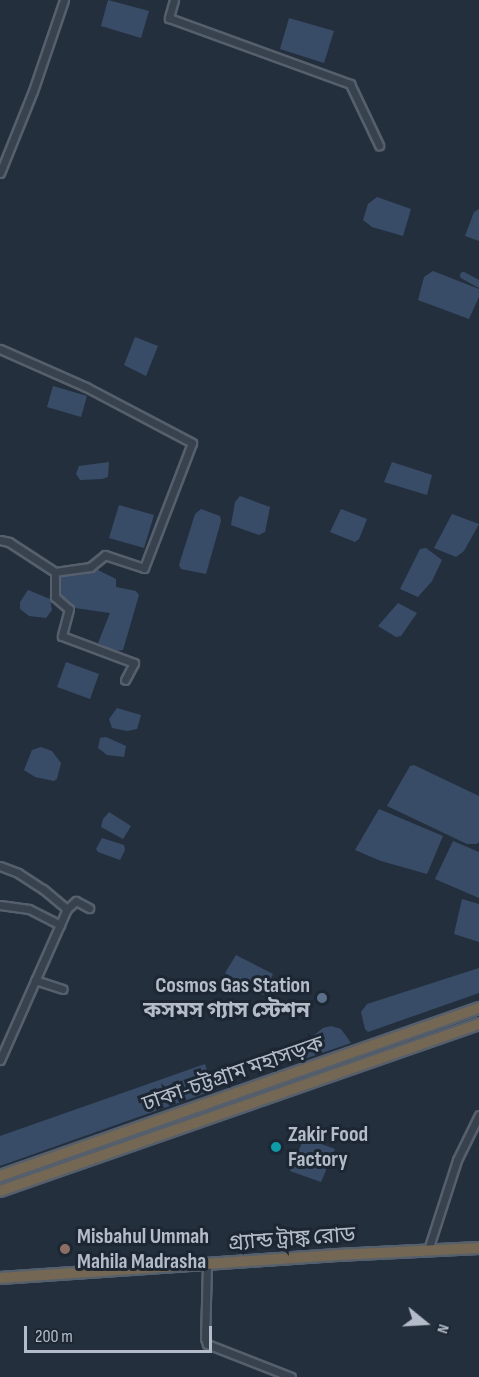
<!DOCTYPE html>
<meta charset="utf-8">
<style>
body{margin:0}
#map{position:relative;width:479px;height:1377px;overflow:hidden;background:#242f3e;font-family:"Sofia Sans Condensed","Noto Sans Bengali",sans-serif}
div>[style]{position:absolute}
.water>*{inset:0;background:#394c67}
.canal>*{height:7px;margin:-3.5px;padding:0 3.5px;transform-origin:3.5px;border-radius:3.5px;background:#394c67}
.roads{filter:drop-shadow(2px 0 #565f6c) drop-shadow(-2px 0 #565f6c) drop-shadow(0 2px #565f6c) drop-shadow(0 -2px #565f6c)}
.minor>*{height:7px;margin:-3.5px;padding:0 3.5px;transform-origin:3.5px;border-radius:3.5px;background:#38414e}
.highway>*{height:10px;margin:-5px;padding:0 5px;transform-origin:5px;border-radius:5px;background:#746855}
.dots>*{width:16px;height:16px;translate:-50% -50%;box-sizing:border-box;border:3px solid #1d2633;border-radius:50%}
span{translate:-50% -50%;white-space:nowrap;text-align:center;line-height:1.15;-webkit-text-stroke:6px #1d2633;paint-order:stroke}
.poi-label{font-size:22px;color:#b4bcc9;font-weight:700}
.right{translate:-100% -50%;text-align:right}
.left{translate:0 -50%;text-align:left}
.street-label{font-size:22px;color:#b4bcc9}
.north{position:absolute;left:395px;top:1293px;width:60px;height:60px;-webkit-text-stroke:4px #1d2633;paint-order:stroke;rotate:108deg;font-size:16px;font-weight:700;line-height:24px;text-align:center;color:#b4bcc9}
.north::after{content:'';display:block;margin:auto;width:21px;height:27px;background:#b4bcc9;clip-path:polygon(50% 0,100% 100%,50% 72%,0 100%)}
.scale{position:absolute;left:24px;top:1326px;width:188px;height:27px;box-sizing:border-box;border:3px solid #b4bcc9;border-top:0;padding-left:8px;font-size:18px;line-height:21px;white-space:nowrap;color:#b4bcc9;-webkit-text-stroke:4px #1d2633;paint-order:stroke}
</style>
<div id="map">
<div class="water">
<div style="clip-path:polygon(108px 0,149px 11px,141px 38px,101px 26px)"></div>
<div style="clip-path:polygon(289px 18px,334px 31px,324px 63px,280px 49px)"></div>
<div style="clip-path:polygon(377px 197px,411px 209px,403px 236px,372px 227px,363px 220px,368px 204px)"></div>
<div style="clip-path:polygon(479px 209px,479px 241px,465px 236px,474px 212px)"></div>
<div style="clip-path:polygon(433px 271px,479px 289px,479px 297px,469px 319px,418px 300px,424px 277px)"></div>
<div style="clip-path:polygon(135px 337px,158px 346px,146px 376px,124px 365px)"></div>
<div style="clip-path:polygon(53px 386px,87px 396px,81px 417px,47px 407px)"></div>
<div style="clip-path:polygon(109px 462px,108px 477px,102px 479px,80px 480px,76px 474px,79px 466px)"></div>
<div style="clip-path:polygon(392px 462px,432px 475px,427px 495px,384px 482px)"></div>
<div style="clip-path:polygon(240px 496px,270px 507px,265px 532px,259px 535px,231px 525px,235px 502px)"></div>
<div style="clip-path:polygon(119px 505px,154px 515px,144px 548px,109px 538px)"></div>
<div style="clip-path:polygon(201px 509px,220px 516px,221px 521px,206px 574px,181px 569px,179px 565px,195px 514px)"></div>
<div style="clip-path:polygon(341px 509px,367px 519px,359px 539px,355px 542px,330px 532px)"></div>
<div style="clip-path:polygon(452px 514px,479px 524px,464px 551px,456px 557px,434px 548px)"></div>
<div style="clip-path:polygon(426px 548px,442px 560px,432px 581px,418px 597px,400px 589px,420px 549px)"></div>
<div style="clip-path:polygon(96px 569px,116px 579px,116px 587px,136px 591px,139px 595px,123px 650px,114px 651px,98px 643px,110px 613px,75px 608px,64px 603px,58px 593px,59px 574px)"></div>
<div style="clip-path:polygon(28px 590px,50px 599px,52px 610px,46px 618px,29px 616px,20px 609px,20px 602px)"></div>
<div style="clip-path:polygon(398px 603px,417px 613px,401px 636px,396px 637px,378px 626px)"></div>
<div style="clip-path:polygon(66px 662px,99px 674px,90px 699px,57px 687px)"></div>
<div style="clip-path:polygon(117px 708px,141px 715px,137px 729px,127px 731px,112px 728px,109px 719px)"></div>
<div style="clip-path:polygon(106px 737px,126px 746px,124px 757px,107px 755px,98px 748px,100px 738px)"></div>
<div style="clip-path:polygon(41px 747px,52px 751px,61px 763px,57px 779px,54px 781px,35px 777px,24px 770px,32px 750px)"></div>
<div style="clip-path:polygon(414px 765px,479px 796px,479px 842px,477px 844px,467px 844px,387px 806px,410px 766px)"></div>
<div style="clip-path:polygon(379px 809px,443px 836px,427px 874px,381px 861px,355px 850px)"></div>
<div style="clip-path:polygon(109px 812px,131px 826px,123px 839px,101px 827px,103px 819px)"></div>
<div style="clip-path:polygon(102px 838px,124px 845px,125px 850px,120px 860px,98px 852px,96px 849px)"></div>
<div style="clip-path:polygon(453px 841px,479px 852px,479px 898px,435px 879px)"></div>
<div style="clip-path:polygon(462px 899px,479px 904px,479px 942px,454px 934px)"></div>
<div style="clip-path:polygon(236px 955px,273px 974px,263px 995px,225px 973px)"></div>
<div style="clip-path:polygon(479px 968px,479px 993px,368px 1032px,365px 1029px,361px 1012px,367px 1004px)"></div>
<div style="clip-path:polygon(331px 1026px,341px 1029px,351px 1043px,304px 1059px,314px 1035px,323px 1028px)"></div>
<div style="clip-path:polygon(205px 1064px,212px 1086px,209px 1092px,0 1166px,0 1136px)"></div>
<div style="clip-path:polygon(304px 1138px,335px 1149px,321px 1182px,290px 1171px)"></div>
</div>
<div class="canal">
<div style="left:463px;top:275px;width:18px;rotate:29deg"></div>
</div>
<div class="roads">
<div class="minor">
<div style="left:174px;top:0;width:19px;rotate:106deg"></div>
<div style="left:169px;top:18px;width:193px;rotate:20deg"></div>
<div style="left:350px;top:84px;width:68px;rotate:64.6deg"></div>
<div style="left:0;top:173px;width:88px;rotate:-68.1deg"></div>
<div style="left:33px;top:91px;width:96px;rotate:-71.2deg"></div>
<div style="left:0;top:349px;width:94px;rotate:23.8deg"></div>
<div style="left:86px;top:387px;width:120px;rotate:27.8deg"></div>
<div style="left:192px;top:443px;width:134px;rotate:111deg"></div>
<div style="left:144px;top:568px;width:41px;rotate:-161.6deg"></div>
<div style="left:105px;top:555px;width:19px;rotate:141deg"></div>
<div style="left:90px;top:567px;width:35px;rotate:172deg"></div>
<div style="left:55px;top:572px;width:55px;rotate:-146.9deg"></div>
<div style="left:9px;top:542px;width:9px;rotate:-167deg"></div>
<div style="left:55px;top:572px;width:25px;rotate:90deg"></div>
<div style="left:55px;top:597px;width:18px;rotate:41deg"></div>
<div style="left:69px;top:609px;width:28px;rotate:105deg"></div>
<div style="left:62px;top:636px;width:77px;rotate:20.6deg"></div>
<div style="left:134px;top:663px;width:19px;rotate:118deg"></div>
<div style="left:0;top:866px;width:19px;rotate:21deg"></div>
<div style="left:18px;top:873px;width:30px;rotate:33deg"></div>
<div style="left:43px;top:889px;width:31px;rotate:40deg"></div>
<div style="left:0;top:905px;width:29px;rotate:8deg"></div>
<div style="left:29px;top:909px;width:35px;rotate:27deg"></div>
<div style="left:35px;top:980px;width:29px;rotate:18deg"></div>
<div style="left:0;top:1060px;width:165px;rotate:-66.1deg"></div>
<div style="left:67px;top:909px;width:12px;rotate:-42deg"></div>
<div style="left:76px;top:901px;width:15px;rotate:28deg"></div>
<div style="left:428px;top:1250px;width:95px;rotate:-72.1deg"></div>
<div style="left:457px;top:1160px;width:50px;rotate:-63.9deg"></div>
<div style="left:207px;top:1264px;width:74px;rotate:91.5deg"></div>
<div style="left:205px;top:1338px;width:6px;rotate:72deg"></div>
<div style="left:207px;top:1344px;width:90px;rotate:21.4deg"></div>
</div>
<div class="highway">
<div style="left:0;top:1176px;width:508px;rotate:-19.33deg"></div>
<div style="left:0;top:1191px;width:507px;rotate:-19.22deg"></div>
<div style="left:0;top:1278px;width:338px;rotate:-3.9deg"></div>
<div style="left:337px;top:1255px;width:142px;rotate:-2.8deg"></div>
</div>
</div>
<div class="dots">
<div style="left:322px;top:998px;background:#5c6f8a"></div>
<div style="left:276px;top:1147px;background:#0f9aa8"></div>
<div style="left:65px;top:1249px;background:#8d6e63"></div>
</div>
<div class="poi-label">
<span class="right" style="left:310px;top:998px">Cosmos Gas Station<br>কসমস গ্যাস স্টেশন</span>
<span class="left" style="left:288px;top:1147px">Zakir Food<br>Factory</span>
<span class="left" style="left:77px;top:1249px">Misbahul Ummah<br>Mahila Madrasha</span>
</div>
<div class="street-label">
<span style="left:233px;top:1074px;rotate:-19deg">ঢাকা-চট্টগ্রাম মহাসড়ক</span>
<span style="left:292px;top:1239px;rotate:-4deg">গ্র্যান্ড ট্রাঙ্ক রোড</span>
</div>
<div class="north">N</div>
<div class="scale">200 m</div>
</div>
